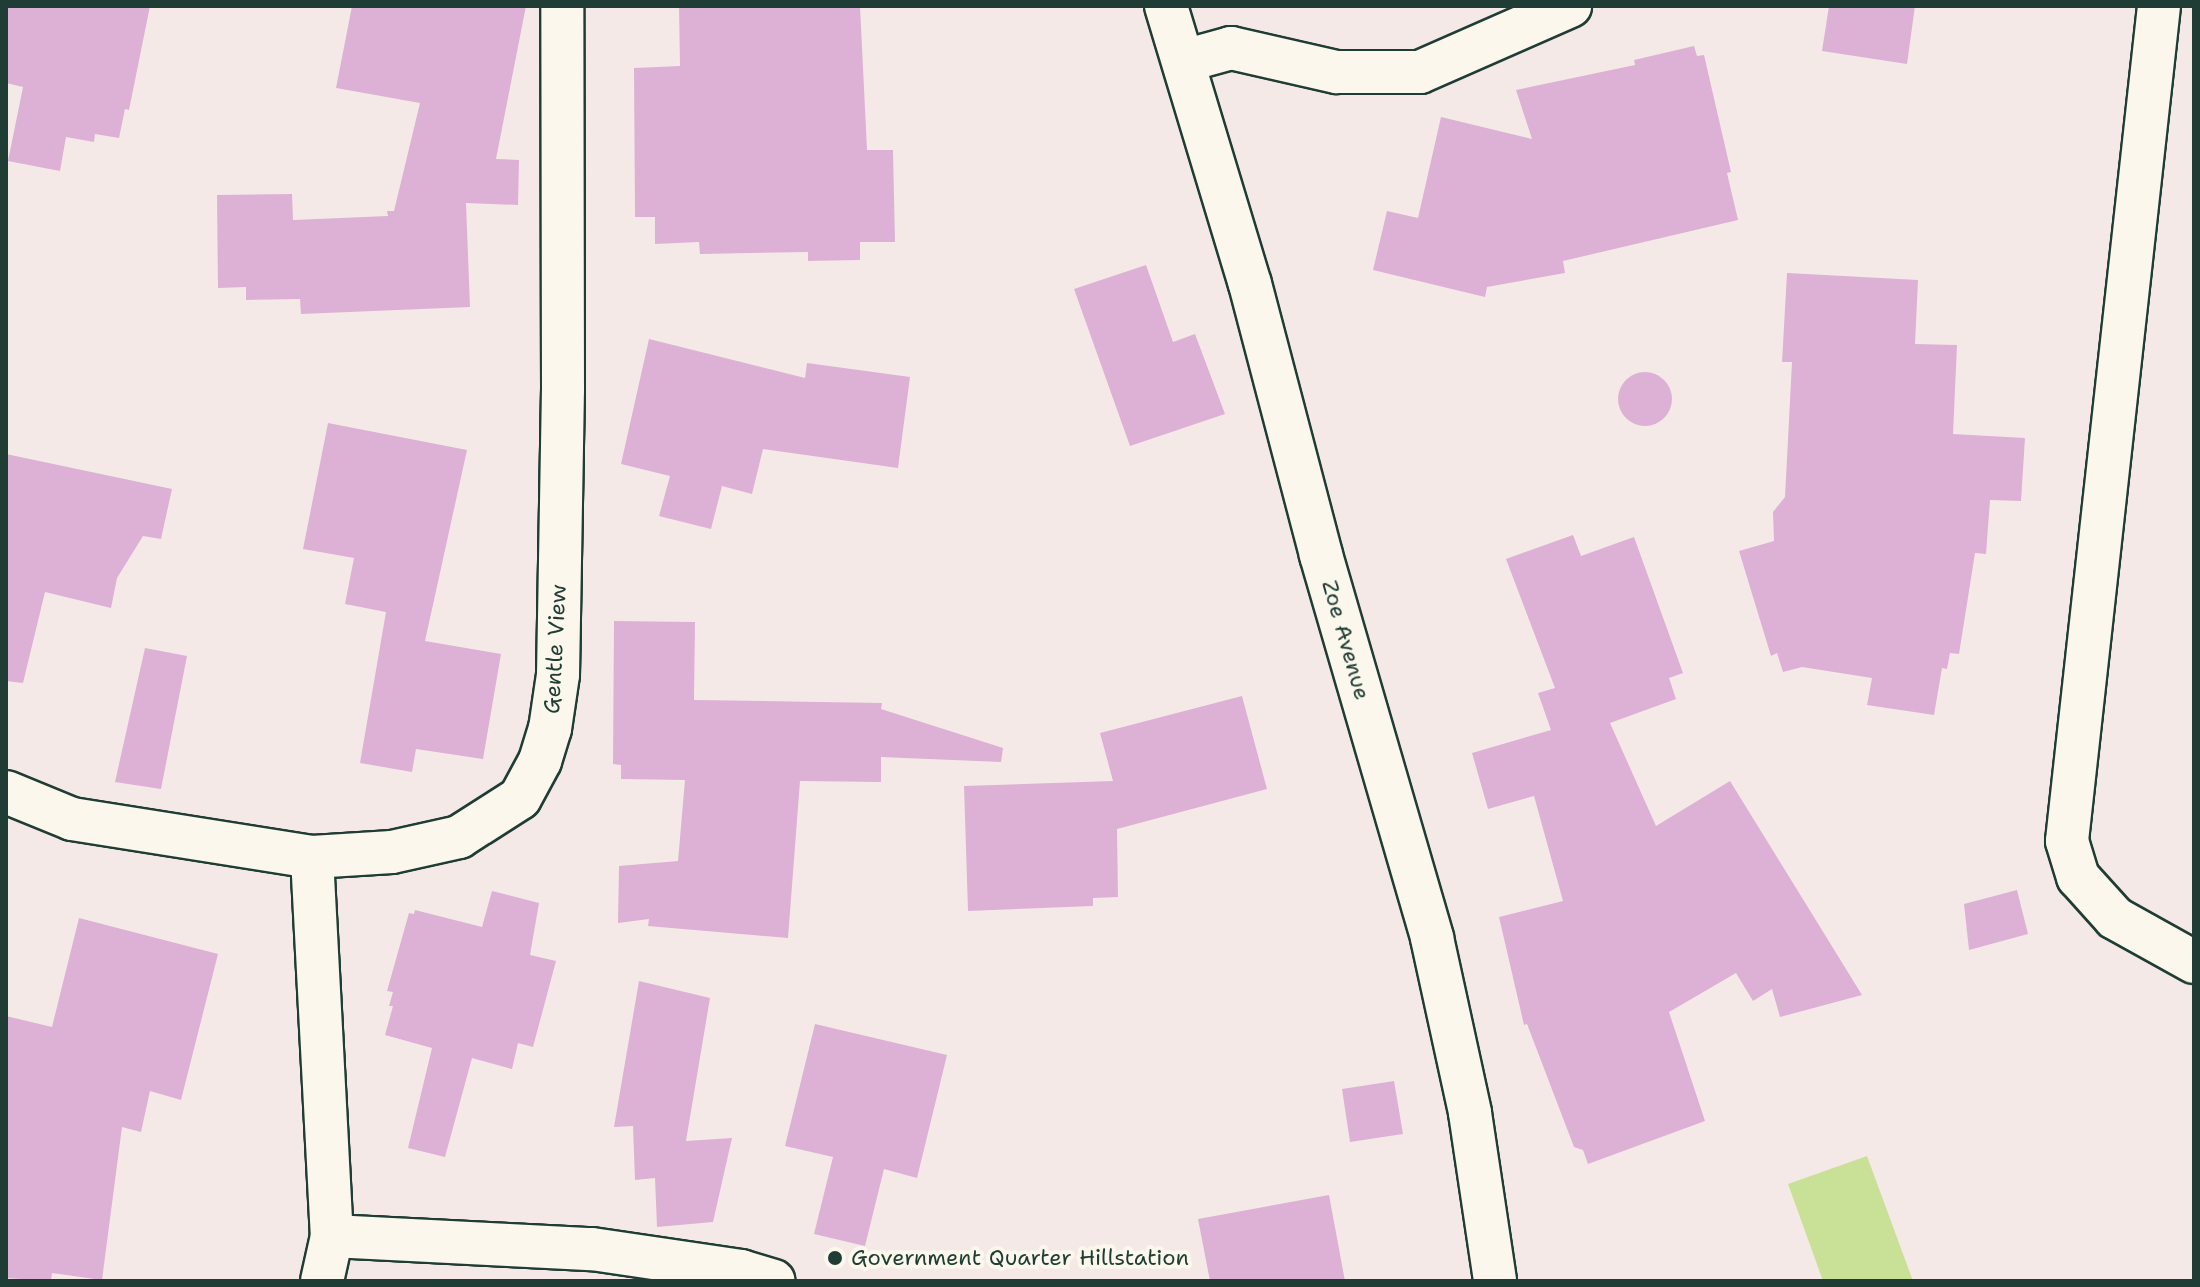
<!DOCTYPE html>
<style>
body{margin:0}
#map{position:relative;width:2200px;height:1287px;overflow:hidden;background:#f5e9e7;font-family:"Shantell Sans",sans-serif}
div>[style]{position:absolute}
.green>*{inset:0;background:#c9e197}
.building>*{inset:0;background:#ddb1d5}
.round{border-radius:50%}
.roads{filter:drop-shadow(2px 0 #1f3d34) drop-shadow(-2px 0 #1f3d34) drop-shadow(0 2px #1f3d34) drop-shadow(0 -2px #1f3d34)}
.street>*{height:42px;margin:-21px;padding:0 21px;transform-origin:21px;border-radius:21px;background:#fbf7ec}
.dots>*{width:22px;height:22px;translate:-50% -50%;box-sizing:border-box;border:4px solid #fbf7ec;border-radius:50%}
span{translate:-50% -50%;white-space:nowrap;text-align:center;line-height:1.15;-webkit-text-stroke:8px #fbf7ec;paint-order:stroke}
.street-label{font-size:22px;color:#1f3d34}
.poi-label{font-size:22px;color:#1f3d34}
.left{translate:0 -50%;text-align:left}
.frame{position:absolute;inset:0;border:8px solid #1f3d34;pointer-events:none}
</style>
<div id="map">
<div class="green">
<div style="clip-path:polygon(1867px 1156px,1913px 1281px,1823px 1281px,1788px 1184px)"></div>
</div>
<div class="building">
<div style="clip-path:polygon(6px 6px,150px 6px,129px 110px,125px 109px,119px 138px,95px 134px,94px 142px,66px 137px,60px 171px,8px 161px,23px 87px,6px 83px)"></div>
<div style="clip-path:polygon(352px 6px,526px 6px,496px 159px,519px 160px,518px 205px,466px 203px,470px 307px,301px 314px,300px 299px,246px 300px,246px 287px,218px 288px,217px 195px,292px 194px,293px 220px,388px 216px,387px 211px,394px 211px,420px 103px,336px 88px)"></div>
<div style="clip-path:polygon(679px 6px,860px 6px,867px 150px,893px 150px,895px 242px,860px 242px,860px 260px,808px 261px,808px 252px,700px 254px,699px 242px,655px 244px,655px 217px,635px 217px,634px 68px,680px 66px)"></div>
<div style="clip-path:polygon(1829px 6px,1915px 6px,1907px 64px,1822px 51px)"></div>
<div style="clip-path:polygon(1694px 46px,1697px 56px,1704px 55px,1731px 172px,1727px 173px,1738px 220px,1563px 261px,1565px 273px,1487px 287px,1485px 297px,1373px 270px,1387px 211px,1418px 218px,1441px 117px,1532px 139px,1516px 90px,1635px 65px,1634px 60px)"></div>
<div style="clip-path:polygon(1146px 265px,1173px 342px,1195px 334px,1225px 414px,1130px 446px,1074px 289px)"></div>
<div style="clip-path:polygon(1787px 273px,1918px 280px,1915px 344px,1957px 345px,1953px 434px,2025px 438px,2021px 501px,1990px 500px,1986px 554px,1975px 553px,1959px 654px,1950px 653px,1947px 669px,1942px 668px,1934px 715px,1867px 705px,1872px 678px,1802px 667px,1783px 672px,1777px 653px,1771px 656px,1739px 551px,1774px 541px,1773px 512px,1785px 497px,1792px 362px,1782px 362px)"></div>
<div style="clip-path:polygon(649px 339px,805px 378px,807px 363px,910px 377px,898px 468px,763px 449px,752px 494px,722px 486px,711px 529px,659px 516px,670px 476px,621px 464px)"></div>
<div class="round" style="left:1618px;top:372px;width:54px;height:54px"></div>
<div style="clip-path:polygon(328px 423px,467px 450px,425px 641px,501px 654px,483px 759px,416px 749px,412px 772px,360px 763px,386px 612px,345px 604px,354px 558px,303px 549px)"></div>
<div style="clip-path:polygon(6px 454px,172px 489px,161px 539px,143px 536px,117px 578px,111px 608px,45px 592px,23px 683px,6px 681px)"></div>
<div style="clip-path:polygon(1573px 535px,1581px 556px,1634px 537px,1683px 673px,1669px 678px,1676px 699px,1610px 723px,1656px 826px,1730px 781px,1862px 995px,1780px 1017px,1772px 989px,1753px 1001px,1736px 973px,1669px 1012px,1705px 1121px,1588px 1164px,1583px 1150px,1574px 1147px,1527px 1024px,1524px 1025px,1499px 917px,1563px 901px,1534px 796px,1488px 809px,1472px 753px,1551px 730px,1538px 693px,1555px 688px,1506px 559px)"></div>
<div style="clip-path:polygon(614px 621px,695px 622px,694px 700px,882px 703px,881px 709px,1003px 748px,1001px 762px,881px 757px,881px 782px,800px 781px,788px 938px,648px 926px,649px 919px,618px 923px,619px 866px,678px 861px,685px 780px,621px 779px,621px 765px,613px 764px)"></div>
<div style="clip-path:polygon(145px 648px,187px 656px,161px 789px,115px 782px)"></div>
<div style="clip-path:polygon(1242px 696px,1267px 789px,1117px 829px,1118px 897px,1093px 898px,1093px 906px,968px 911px,964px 786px,1113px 781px,1100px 733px)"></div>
<div style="clip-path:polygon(2017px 890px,2028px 934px,1969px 950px,1964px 904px)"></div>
<div style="clip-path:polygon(492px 891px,539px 903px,530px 955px,556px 961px,533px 1047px,518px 1043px,512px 1069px,472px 1058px,445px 1157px,408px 1148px,432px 1048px,385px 1035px,393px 1006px,389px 1006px,393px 992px,387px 991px,409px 913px,414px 914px,415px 910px,482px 927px)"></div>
<div style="clip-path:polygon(79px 918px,218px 954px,181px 1100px,150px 1091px,141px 1132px,122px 1127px,102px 1280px,52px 1273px,51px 1281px,6px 1278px,6px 1016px,52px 1027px)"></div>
<div style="clip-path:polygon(639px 981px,710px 998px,686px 1141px,732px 1138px,713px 1222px,657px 1227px,655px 1178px,635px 1180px,633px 1126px,614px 1127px)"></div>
<div style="clip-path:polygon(815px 1024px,947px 1055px,917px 1178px,884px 1169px,865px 1246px,814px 1234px,833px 1157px,785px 1146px)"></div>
<div style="clip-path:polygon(1394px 1081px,1403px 1134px,1350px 1142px,1342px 1089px)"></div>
<div style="clip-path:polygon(1329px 1195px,1345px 1281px,1210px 1281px,1198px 1219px)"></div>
</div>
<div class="roads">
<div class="street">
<div style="left:1166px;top:6px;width:290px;rotate:73.2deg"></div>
<div style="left:1250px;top:284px;width:280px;rotate:75.3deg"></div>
<div style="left:1321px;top:555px;width:399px;rotate:73.8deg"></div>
<div style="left:1432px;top:938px;width:179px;rotate:77.7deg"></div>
<div style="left:1470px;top:1113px;width:170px;rotate:81.5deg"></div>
<div style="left:2159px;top:6px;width:840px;rotate:96.29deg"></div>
<div style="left:2067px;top:841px;width:38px;rotate:73deg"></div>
<div style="left:2078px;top:877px;width:55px;rotate:47.9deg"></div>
<div style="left:2115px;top:918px;width:90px;rotate:29.1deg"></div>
<div style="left:1184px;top:61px;width:49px;rotate:-15.5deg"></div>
<div style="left:1231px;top:48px;width:109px;rotate:12.8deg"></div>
<div style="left:1337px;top:72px;width:83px"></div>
<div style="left:1420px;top:72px;width:164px;rotate:-23.7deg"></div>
<div style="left:6px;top:792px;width:71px;rotate:22.2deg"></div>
<div style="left:72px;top:819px;width:243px;rotate:9deg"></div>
<div style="left:312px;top:857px;width:80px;rotate:-3.6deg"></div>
<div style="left:392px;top:852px;width:69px;rotate:-12.6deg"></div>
<div style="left:459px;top:837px;width:72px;rotate:-32.6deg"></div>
<div style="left:520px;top:798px;width:42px;rotate:-61.6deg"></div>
<div style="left:540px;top:761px;width:34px;rotate:-73deg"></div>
<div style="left:550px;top:729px;width:55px;rotate:-81.6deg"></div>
<div style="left:558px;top:675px;width:286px;rotate:-89deg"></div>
<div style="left:563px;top:389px;width:383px;rotate:-90.1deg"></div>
<div style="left:312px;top:857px;width:380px;rotate:87deg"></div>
<div style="left:332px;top:1236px;width:46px;rotate:102.5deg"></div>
<div style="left:332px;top:1236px;width:260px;rotate:2.9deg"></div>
<div style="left:592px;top:1249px;width:151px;rotate:8.4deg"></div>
<div style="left:741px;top:1271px;width:34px;rotate:17deg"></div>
</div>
</div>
<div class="dots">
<div style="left:835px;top:1258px;background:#1f3d34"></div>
</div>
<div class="street-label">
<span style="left:1346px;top:640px;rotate:74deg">Zoe Avenue</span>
<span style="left:555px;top:649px;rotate:-87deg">Gentle View</span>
</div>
<div class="poi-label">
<span class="left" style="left:851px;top:1258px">Government Quarter Hillstation</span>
</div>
<div class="frame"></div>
</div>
